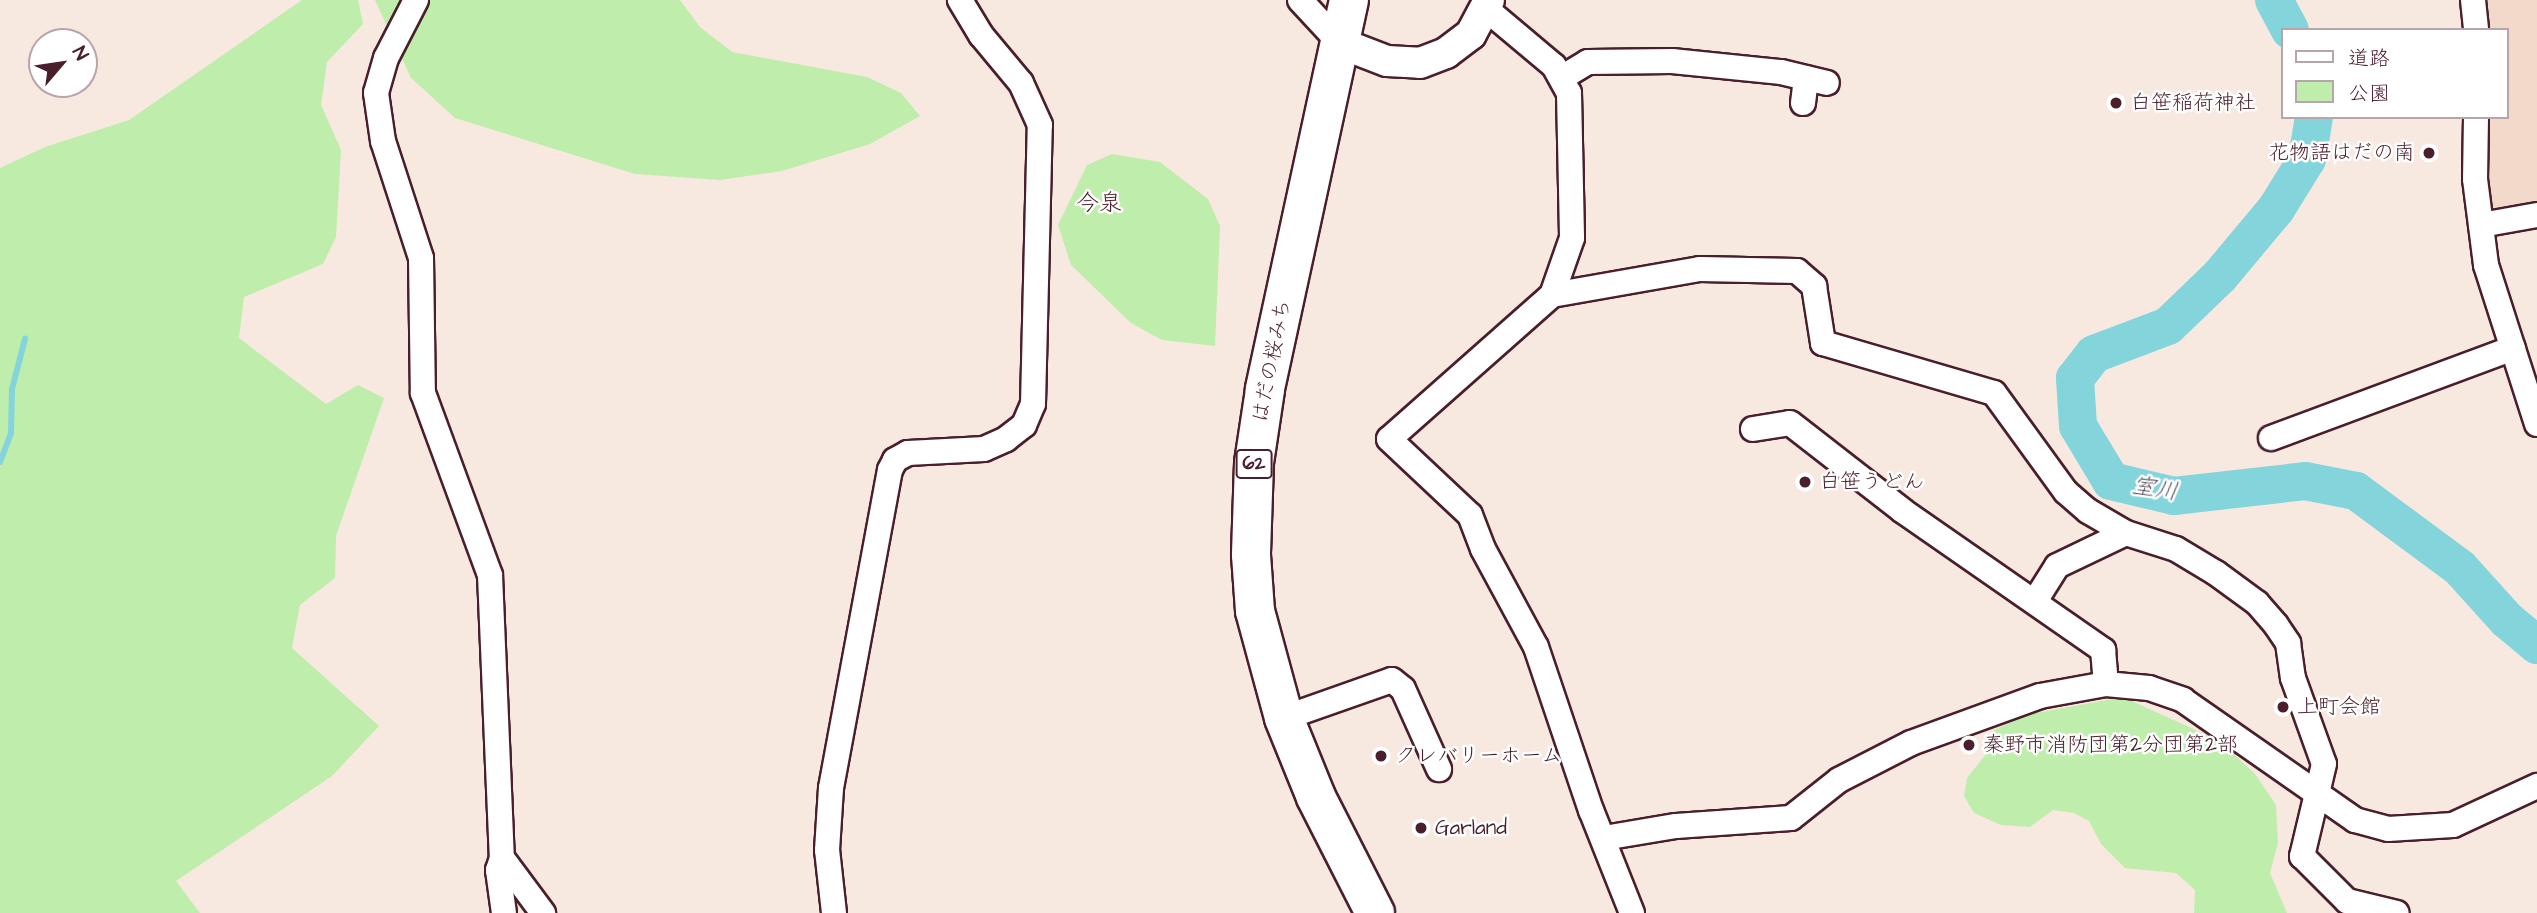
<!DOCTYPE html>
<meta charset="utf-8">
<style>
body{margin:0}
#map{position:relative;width:2537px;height:913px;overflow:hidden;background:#f7e9e0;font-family:"Architects Daughter","Klee One",sans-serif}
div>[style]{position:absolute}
.built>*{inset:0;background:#f2d9ca}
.green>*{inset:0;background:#bfedac}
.stream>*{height:6px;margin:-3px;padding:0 3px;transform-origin:3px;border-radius:3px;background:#84d5db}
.river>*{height:38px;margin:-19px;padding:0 19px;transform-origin:19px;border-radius:19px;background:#84d5db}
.roads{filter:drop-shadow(2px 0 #4a1f2b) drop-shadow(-2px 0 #4a1f2b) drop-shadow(0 2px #4a1f2b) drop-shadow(0 -2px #4a1f2b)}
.minor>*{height:24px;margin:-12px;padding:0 12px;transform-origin:12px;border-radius:12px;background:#fff}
.tertiary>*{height:30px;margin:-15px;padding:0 15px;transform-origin:15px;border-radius:15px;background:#fff}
.primary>*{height:38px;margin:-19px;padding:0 19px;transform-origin:19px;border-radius:19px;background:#fff}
.dots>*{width:19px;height:19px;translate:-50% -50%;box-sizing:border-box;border:4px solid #fff;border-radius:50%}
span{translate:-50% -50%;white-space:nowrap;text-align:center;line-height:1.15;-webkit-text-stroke:5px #fff;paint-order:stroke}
.shield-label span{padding:2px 5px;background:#fff;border:2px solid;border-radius:5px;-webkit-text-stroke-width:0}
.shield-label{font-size:19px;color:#4a1f2b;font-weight:700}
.poi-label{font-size:21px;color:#4a1f2b}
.left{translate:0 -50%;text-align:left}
.right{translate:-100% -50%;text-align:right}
.street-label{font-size:21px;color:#4a1f2b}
.neighbourhood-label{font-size:23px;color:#4a1f2b}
.water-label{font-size:23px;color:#5b5660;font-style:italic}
.legend{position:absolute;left:2281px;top:28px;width:228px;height:91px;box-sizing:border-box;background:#fff;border:2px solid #b7a5aa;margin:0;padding:9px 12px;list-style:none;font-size:21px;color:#4a1f2b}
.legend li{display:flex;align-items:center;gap:14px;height:35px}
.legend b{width:35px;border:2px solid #b7a5aa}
.north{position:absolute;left:28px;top:28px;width:70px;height:70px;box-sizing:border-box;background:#fff;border:2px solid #b7a5aa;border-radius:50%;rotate:61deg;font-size:19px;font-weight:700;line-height:28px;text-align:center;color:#4a1f2b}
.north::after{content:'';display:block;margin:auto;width:24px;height:32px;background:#4a1f2b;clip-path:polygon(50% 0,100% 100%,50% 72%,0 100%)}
</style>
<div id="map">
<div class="built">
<div style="clip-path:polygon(2482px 0,2537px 0,2537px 208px,2492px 216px,2484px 210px,2487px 117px,2507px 117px,2507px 30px,2488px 30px)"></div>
</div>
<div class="green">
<div style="clip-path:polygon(302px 0,358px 0,363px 24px,327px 62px,321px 105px,341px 150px,336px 237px,323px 264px,244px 297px,239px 338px,326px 404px,358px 385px,384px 398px,336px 536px,335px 578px,300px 605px,292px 648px,379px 726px,332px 776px,176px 881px,200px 913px,0 913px,0 168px,45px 147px,129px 120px)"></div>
<div style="clip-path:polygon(375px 0,680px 0,700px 27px,732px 52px,867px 77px,901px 93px,920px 116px,870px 144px,782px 171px,720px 180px,635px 174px,455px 118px,411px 78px)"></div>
<div style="clip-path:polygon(1112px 154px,1160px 162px,1208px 199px,1220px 226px,1215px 346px,1162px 340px,1131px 323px,1071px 265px,1058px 225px,1087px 165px)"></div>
<div style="clip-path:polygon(2123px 697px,2220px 741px,2255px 774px,2276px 805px,2278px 843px,2270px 873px,2287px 913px,2194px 913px,2195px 890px,2176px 873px,2125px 868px,2101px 844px,2089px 821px,2074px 813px,2053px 810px,2030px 827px,2001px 825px,1974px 813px,1964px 796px,1967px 778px,1986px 754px,1992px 731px,2030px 714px)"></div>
</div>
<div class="stream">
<div style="left:0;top:462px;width:31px;rotate:-69deg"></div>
<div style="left:11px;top:433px;width:44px;rotate:-88.7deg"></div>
<div style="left:12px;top:389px;width:52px;rotate:-75.4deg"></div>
</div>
<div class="river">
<div style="left:2274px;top:0;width:34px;rotate:62deg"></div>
<div style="left:2314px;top:117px;width:43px;rotate:99.5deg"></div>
<div style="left:2307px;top:159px;width:59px;rotate:121.8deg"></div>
<div style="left:2276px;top:209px;width:87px;rotate:129.9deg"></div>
<div style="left:2220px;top:276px;width:72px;rotate:136.1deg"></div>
<div style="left:2168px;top:326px;width:79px;rotate:159.3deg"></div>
<div style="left:2094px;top:354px;width:31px;rotate:128deg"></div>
<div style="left:2075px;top:378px;width:48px;rotate:86.4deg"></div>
<div style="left:2078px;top:426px;width:64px;rotate:59deg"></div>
<div style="left:2111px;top:481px;width:65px;rotate:13.4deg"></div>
<div style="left:2174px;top:496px;width:132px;rotate:-6.5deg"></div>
<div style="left:2305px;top:481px;width:52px;rotate:11.1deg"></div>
<div style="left:2356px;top:491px;width:129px;rotate:36.5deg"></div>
<div style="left:2460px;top:568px;width:70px;rotate:47.9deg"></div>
<div style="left:2507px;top:620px;width:39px;rotate:40deg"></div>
</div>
<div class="roads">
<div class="minor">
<div style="left:416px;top:0;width:65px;rotate:117.3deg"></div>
<div style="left:386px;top:58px;width:36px;rotate:106deg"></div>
<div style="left:376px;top:93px;width:49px;rotate:81.7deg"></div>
<div style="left:383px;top:141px;width:123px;rotate:72deg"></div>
<div style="left:421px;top:258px;width:135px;rotate:89.2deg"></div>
<div style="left:423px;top:393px;width:194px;rotate:69.8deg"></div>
<div style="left:490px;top:575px;width:283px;rotate:87.6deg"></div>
<div style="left:502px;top:858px;width:13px;rotate:108deg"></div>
<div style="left:498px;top:870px;width:43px;rotate:82.1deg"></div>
<div style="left:1300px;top:0;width:59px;rotate:47.1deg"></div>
<div style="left:2473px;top:0;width:30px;rotate:84deg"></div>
<div style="left:1485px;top:8px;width:90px;rotate:40deg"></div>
<div style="left:1554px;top:66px;width:31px;rotate:61deg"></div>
<div style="left:1569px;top:93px;width:145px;rotate:88.8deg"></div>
<div style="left:1572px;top:238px;width:60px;rotate:109.3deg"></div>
<div style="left:1552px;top:295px;width:217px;rotate:138.5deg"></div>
<div style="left:1389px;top:439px;width:111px;rotate:43.2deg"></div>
<div style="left:1470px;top:515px;width:36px;rotate:69deg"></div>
<div style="left:1483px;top:549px;width:111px;rotate:61.6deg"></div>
<div style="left:1536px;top:647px;width:172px;rotate:71.4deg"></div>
<div style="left:1591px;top:810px;width:111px;rotate:68.3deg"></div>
<div style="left:1563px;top:77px;width:29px;rotate:-31deg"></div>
<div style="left:1588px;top:62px;width:84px;rotate:-0.7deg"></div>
<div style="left:1672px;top:61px;width:110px;rotate:5.8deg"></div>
<div style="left:1781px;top:72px;width:47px;rotate:13.4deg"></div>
<div style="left:1803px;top:103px;width:25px;rotate:-83deg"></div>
<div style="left:2476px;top:117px;width:62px;rotate:90.9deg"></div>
<div style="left:2475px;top:179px;width:87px;rotate:82.7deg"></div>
<div style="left:2486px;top:265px;width:167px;rotate:72.2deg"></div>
<div style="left:2481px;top:225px;width:57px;rotate:-10.1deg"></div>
<div style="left:1552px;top:295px;width:150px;rotate:-10deg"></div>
<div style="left:1700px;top:269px;width:97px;rotate:1.2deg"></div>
<div style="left:1797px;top:271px;width:23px;rotate:41deg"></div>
<div style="left:1814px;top:286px;width:58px;rotate:81deg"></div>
<div style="left:1823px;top:343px;width:178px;rotate:16.3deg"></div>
<div style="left:1994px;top:393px;width:122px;rotate:54deg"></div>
<div style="left:2066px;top:492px;width:29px;rotate:41deg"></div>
<div style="left:2088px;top:511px;width:44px;rotate:30.1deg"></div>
<div style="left:2126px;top:533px;width:52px;rotate:17.7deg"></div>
<div style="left:2176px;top:549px;width:47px;rotate:31deg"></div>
<div style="left:2216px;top:573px;width:51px;rotate:36.2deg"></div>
<div style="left:2257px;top:603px;width:29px;rotate:49deg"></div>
<div style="left:2276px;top:625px;width:22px;rotate:56deg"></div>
<div style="left:2288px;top:643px;width:35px;rotate:82deg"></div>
<div style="left:2293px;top:678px;width:91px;rotate:70.2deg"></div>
<div style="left:2324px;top:764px;width:95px;rotate:103.4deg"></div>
<div style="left:2302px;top:856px;width:64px;rotate:45deg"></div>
<div style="left:2347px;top:901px;width:51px;rotate:13.5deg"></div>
<div style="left:1753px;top:429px;width:37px;rotate:-9deg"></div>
<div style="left:1790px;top:423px;width:143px;rotate:37.9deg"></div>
<div style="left:1903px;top:511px;width:244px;rotate:34.8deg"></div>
<div style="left:2103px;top:650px;width:34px;rotate:85deg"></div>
<div style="left:2271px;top:438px;width:258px;rotate:-20.4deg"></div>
<div style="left:2035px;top:601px;width:41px;rotate:-57.8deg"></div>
<div style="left:2057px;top:566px;width:76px;rotate:-25.6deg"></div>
<div style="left:1284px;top:718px;width:114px;rotate:-19.4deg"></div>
<div style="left:1392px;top:680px;width:14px;rotate:39deg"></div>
<div style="left:1403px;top:689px;width:88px;rotate:65.8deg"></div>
<div style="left:1604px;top:838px;width:73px;rotate:-9.5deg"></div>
<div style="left:1676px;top:826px;width:115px;rotate:-4deg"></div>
<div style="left:1791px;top:818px;width:61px;rotate:-38.4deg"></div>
<div style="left:1839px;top:780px;width:81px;rotate:-27.2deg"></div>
<div style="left:1911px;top:743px;width:137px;rotate:-20deg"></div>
<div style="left:2040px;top:696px;width:67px;rotate:-10.3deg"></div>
<div style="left:2106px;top:684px;width:43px;rotate:5.3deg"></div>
<div style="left:2149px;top:688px;width:36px;rotate:19deg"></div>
<div style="left:2183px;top:700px;width:210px;rotate:34.9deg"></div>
<div style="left:2355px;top:820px;width:34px;rotate:15deg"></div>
<div style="left:2388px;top:829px;width:65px;rotate:-3.5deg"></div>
<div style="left:2453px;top:825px;width:93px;rotate:-24.9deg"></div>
<div style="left:502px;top:858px;width:69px;rotate:53.3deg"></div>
<div style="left:834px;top:913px;width:63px;rotate:-96.3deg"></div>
<div style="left:827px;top:850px;width:62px;rotate:-86.3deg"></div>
<div style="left:831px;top:788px;width:323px;rotate:-79.5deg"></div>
<div style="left:890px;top:470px;width:11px;rotate:-63deg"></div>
<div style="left:895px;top:460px;width:15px;rotate:-28deg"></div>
<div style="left:908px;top:453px;width:76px;rotate:-3deg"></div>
<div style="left:984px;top:449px;width:24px;rotate:-24deg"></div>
<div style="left:1006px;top:439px;width:23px;rotate:-38deg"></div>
<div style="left:1024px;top:425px;width:23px;rotate:-67deg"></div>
<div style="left:1033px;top:404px;width:279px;rotate:-88.6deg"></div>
<div style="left:1040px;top:125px;width:46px;rotate:-114.3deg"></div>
<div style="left:1021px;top:83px;width:62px;rotate:-129.8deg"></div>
<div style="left:981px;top:35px;width:41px;rotate:-121deg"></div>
</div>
<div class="tertiary">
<div style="left:1340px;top:43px;width:50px;rotate:21deg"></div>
<div style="left:1387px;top:61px;width:33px;rotate:3deg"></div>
<div style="left:1420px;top:63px;width:28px;rotate:-21deg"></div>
<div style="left:1446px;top:53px;width:31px;rotate:-37deg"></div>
<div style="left:1471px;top:34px;width:38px;rotate:-62deg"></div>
</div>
<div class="primary">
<div style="left:1349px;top:0;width:399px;rotate:102.2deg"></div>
<div style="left:1265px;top:390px;width:74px;rotate:98.6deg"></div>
<div style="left:1254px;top:463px;width:92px;rotate:91.9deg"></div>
<div style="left:1251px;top:555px;width:56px;rotate:85.9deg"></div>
<div style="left:1255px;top:611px;width:111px;rotate:74.8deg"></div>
<div style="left:1284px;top:718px;width:85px;rotate:67.9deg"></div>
<div style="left:1316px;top:797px;width:130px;rotate:63deg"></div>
</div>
</div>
<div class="dots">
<div style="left:2116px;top:103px;background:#4a1f2b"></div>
<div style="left:2429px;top:153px;background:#4a1f2b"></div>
<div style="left:1805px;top:482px;background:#4a1f2b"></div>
<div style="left:2283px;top:707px;background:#4a1f2b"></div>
<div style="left:1969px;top:745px;background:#4a1f2b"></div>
<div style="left:1381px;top:756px;background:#4a1f2b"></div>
<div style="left:1421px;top:828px;background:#4a1f2b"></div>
</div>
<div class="shield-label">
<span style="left:1254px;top:464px">62</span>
</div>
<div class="poi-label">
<span class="left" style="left:2130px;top:103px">白笹稲荷神社</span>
<span class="right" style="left:2415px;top:153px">花物語はだの南</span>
<span class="left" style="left:1819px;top:482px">白笹うどん</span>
<span class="left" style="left:2297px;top:707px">上町会館</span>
<span class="left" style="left:1983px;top:745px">秦野市消防団第2分団第2部</span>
<span class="left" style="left:1395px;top:756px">クレバリーホーム</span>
<span class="left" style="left:1435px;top:828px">Garland</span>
</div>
<div class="street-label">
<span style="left:1272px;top:361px;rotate:-79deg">はだの桜みち</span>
</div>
<div class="neighbourhood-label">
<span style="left:1099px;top:203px">今泉</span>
</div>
<div class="water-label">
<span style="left:2155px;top:489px;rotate:9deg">室川</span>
</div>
<ul class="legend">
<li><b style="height:9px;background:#fff"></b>道路</li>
<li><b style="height:19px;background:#bfedac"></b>公園</li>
</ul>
<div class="north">N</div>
</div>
